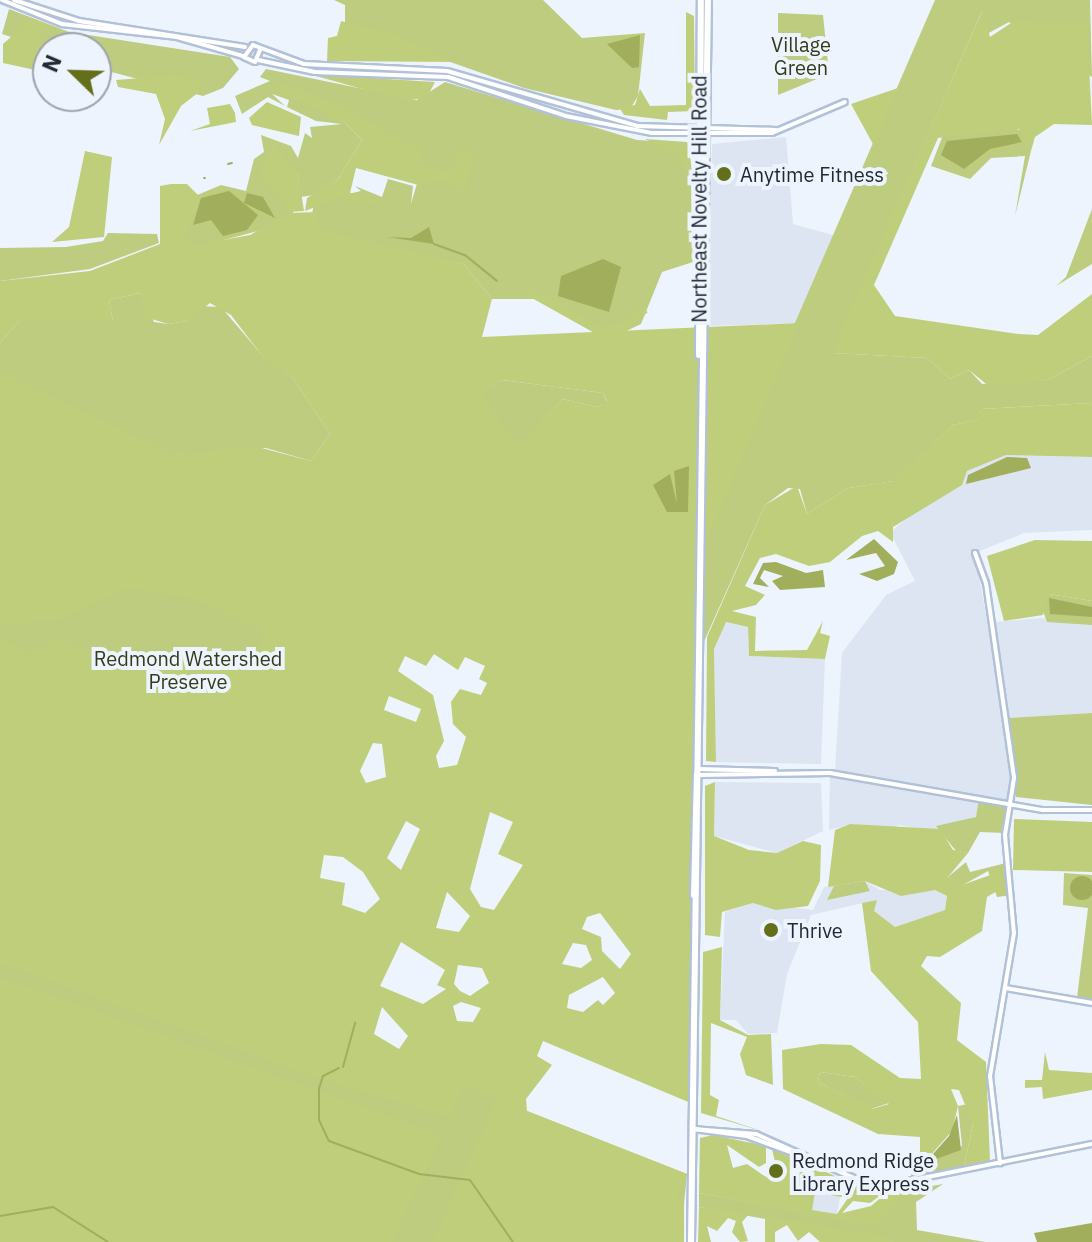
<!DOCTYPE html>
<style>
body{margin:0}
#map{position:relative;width:1092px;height:1242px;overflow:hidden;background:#edf4fe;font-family:"IBM Plex Sans",sans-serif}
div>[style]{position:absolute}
.built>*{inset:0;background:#dce5f1}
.green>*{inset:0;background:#bdcc7f}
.forest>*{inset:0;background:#bfce7b}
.water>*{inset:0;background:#a1af5c}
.round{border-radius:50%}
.stream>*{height:2px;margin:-1px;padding:0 1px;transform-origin:1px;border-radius:1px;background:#a1af5c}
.roads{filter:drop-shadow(2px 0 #b1c1d8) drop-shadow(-2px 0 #b1c1d8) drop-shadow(0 2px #b1c1d8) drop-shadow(0 -2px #b1c1d8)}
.minor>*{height:4px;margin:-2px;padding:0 2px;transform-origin:2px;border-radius:2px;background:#fff}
.major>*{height:6px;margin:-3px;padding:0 3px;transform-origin:3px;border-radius:3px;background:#fff}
.dots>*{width:22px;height:22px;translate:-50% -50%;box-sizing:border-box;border:4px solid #edf4fe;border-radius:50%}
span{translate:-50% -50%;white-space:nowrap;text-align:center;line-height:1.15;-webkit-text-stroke:8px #edf4fe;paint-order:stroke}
.park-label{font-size:20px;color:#353b18}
.poi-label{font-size:20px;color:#232932}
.left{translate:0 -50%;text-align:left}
.street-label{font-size:20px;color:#232932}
.north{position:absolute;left:32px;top:32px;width:80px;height:80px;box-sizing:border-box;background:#edf4fe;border:2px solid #9ca3ac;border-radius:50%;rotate:293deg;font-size:22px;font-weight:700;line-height:32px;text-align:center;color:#232932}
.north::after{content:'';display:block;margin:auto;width:28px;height:36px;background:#636f19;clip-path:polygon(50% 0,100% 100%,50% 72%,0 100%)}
</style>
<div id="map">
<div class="built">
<div style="clip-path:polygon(786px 137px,793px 224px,836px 236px,799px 323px,708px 326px,712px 144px)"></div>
<div style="clip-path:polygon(1006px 455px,1092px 457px,1092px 530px,1024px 533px,975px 553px,1013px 768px,1011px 804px,935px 831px,898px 825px,892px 832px,851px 824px,829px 830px,830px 773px,864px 777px,835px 771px,842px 653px,886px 595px,915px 581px,890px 532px,967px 471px)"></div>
<div style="clip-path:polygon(1041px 618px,1092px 621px,1092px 713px,1009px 718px,995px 622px)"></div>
<div style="clip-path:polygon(725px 622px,748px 627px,749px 656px,825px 659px,821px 764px,716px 762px,714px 649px)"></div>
<div style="clip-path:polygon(715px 782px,821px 783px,823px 831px,777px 853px,714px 836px)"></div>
<div style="clip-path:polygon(865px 881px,880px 890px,935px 890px,947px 896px,945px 910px,895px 927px,873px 911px,876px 900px,811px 915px,787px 974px,777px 1033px,748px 1034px,736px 1020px,720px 1020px,725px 912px,753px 903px,813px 910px,824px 887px)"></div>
<div style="clip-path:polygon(814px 1192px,840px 1197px,837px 1214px,811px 1210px)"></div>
</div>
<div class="green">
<div style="clip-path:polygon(334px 0,543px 0,582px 38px,645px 33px,638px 96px,630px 109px,616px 110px,524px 88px,345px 25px,345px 5px)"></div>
<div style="clip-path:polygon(935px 0,1090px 0,1092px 77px,1009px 22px,985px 35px,982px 11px,833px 353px,927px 358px,950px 379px,969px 370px,982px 384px,1048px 380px,1092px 356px,1092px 403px,981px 409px,980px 419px,953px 425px,894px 481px,848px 488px,807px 514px,800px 489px,788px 488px,765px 505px,499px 1100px,687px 1174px,684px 1204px,655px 1242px,0 1242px,0 343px,19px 321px,113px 321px,109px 300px,140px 293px,154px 322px,168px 324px,187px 321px,199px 306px,221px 307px,267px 361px,292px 377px,330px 434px,311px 461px,266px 448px,177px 455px,439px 577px,244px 999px,464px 1086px)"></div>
<div style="clip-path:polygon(9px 9px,69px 32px,230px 57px,239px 69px,223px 88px,203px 96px,96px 68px,96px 48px,48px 48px,48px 72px,35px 70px,38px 46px,2px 34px)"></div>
<div style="clip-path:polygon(778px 13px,823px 15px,829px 74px,778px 95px)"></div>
<div style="clip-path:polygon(266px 69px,417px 100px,445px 82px,637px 140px,690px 143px,693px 262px,662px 272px,641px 324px,622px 333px,593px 332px,534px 299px,492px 299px,464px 264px,309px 234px,314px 202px,361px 191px,355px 186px,382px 197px,388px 179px,413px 186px,411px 204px,423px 163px,383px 136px,275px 86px,345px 123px,362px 140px,338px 179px,314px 195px,301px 197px,298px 173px,292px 222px,190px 249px,183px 243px,195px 196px,221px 185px,246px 191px,254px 159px,264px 152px,261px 135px,291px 146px,298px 158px,305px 133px,312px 138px,310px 127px,342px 124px,316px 121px,287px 107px,289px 100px,272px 94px,285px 106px,268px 97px,242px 114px,235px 96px,270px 81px,260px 77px)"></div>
<div style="clip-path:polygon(1014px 128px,1027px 133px,1031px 151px,1015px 216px,1025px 156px,991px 158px,970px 179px,931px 166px,943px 135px)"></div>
<div style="clip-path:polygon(1092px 209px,1092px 264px,1056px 286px,1066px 277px)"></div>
<div style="clip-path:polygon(108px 233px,157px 234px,159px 243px,90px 269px,0 281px,0 248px,66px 247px,103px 241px)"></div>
<div style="clip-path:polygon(502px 380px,603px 393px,607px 402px,598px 407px,562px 399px,524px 443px,514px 441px,480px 392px)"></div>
<div style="clip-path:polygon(1049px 594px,1092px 601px,1092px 625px,1047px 622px,1041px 605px)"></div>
<div style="clip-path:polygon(1092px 713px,1092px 805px,1016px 797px,1009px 718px)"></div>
<div style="clip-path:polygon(979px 799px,1011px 804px,1005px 833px,980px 832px,968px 853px,956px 851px,936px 826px,976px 817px)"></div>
<div style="clip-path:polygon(966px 862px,970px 872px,1006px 863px,1012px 895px,997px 897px,988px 871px,961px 886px,948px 877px)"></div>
<div style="clip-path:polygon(1064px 873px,1092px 875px,1092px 999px,1077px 998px,1088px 908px,1063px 905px)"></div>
<div style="clip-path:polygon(865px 881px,870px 891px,827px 900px,834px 886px)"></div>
<div style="clip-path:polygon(820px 1072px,855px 1077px,889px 1103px,871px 1109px,818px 1082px)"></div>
<div style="clip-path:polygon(968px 1104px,973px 1124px,964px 1166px,910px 1178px,920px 1152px,929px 1157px,925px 1162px,962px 1146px,958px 1106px)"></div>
<div style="clip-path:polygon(943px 1184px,916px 1202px,917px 1230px,985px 1242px,893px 1242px,699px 1207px,699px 1193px,877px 1226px,900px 1192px)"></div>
</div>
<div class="forest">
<div style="clip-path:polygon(983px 9px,990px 37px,1014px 21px,1087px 22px,1092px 125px,1054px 124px,1035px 137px,1031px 151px,1019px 129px,938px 138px,874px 285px,895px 316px,1018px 334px,1038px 335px,1092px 294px,1092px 356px,1048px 380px,990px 387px,969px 370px,950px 379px,927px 358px,832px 353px)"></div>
<div style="clip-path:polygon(686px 12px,694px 16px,695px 111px,668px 112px,667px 120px,624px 115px,619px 107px,635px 105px,640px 89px,650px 106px,686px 105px)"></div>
<div style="clip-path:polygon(31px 19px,59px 29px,40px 32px,35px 70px,3px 63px,3px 44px)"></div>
<div style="clip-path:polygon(341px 21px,393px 34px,453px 62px,327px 61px,328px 38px,337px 36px)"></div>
<div style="clip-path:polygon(309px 74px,435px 82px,426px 99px,398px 99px)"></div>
<div style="clip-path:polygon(178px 75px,200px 80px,199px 92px,181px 106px,159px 145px,165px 119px,156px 94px,118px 87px,116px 80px)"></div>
<div style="clip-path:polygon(285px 84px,340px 105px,420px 151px,423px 163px,442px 172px,456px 165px,453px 148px,474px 153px,464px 194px,442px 179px,422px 186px,356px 168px,350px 193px,407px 211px,340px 197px,305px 211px,307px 198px,338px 179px,362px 140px,345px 123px,271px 88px)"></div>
<div style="clip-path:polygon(898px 88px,874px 146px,851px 104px)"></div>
<div style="clip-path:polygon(267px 102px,301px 117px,299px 136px,252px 125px,249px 118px)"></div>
<div style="clip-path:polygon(230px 104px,235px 113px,236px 122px,190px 131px,210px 124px,207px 108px)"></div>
<div style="clip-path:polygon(645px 139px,687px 142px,694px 180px,676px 154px)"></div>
<div style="clip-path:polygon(272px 142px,298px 173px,304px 211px,287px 212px,286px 200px,258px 177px)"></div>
<div style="clip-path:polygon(85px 151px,112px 157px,104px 237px,52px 242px,69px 227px)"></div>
<div style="clip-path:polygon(evenodd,171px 184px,187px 184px,201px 198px,184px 240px,192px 246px,250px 235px,290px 213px,316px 212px,321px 230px,464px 264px,492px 299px,482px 337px,799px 323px,699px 559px,693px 1104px,543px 1041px,537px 1056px,552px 1065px,526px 1099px,527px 1111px,687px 1174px,675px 1200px,684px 1204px,684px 1242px,432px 1242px,497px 1099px,465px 1086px,450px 1117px,332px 1083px,0 963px,0 636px,27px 655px,60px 638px,119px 666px,237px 668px,258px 660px,264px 632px,192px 598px,127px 588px,58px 620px,0 624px,0 372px,175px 455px,254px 446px,311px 461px,330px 434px,292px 377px,267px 362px,231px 315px,210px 303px,187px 321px,168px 324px,145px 317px,140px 293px,109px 300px,113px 321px,19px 321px,0 343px,0 281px,90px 271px,160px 244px,160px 186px,171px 184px,502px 380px,603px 393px,607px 401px,598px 407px,562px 399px,524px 442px,514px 440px,481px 392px,502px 380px,171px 184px,434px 654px,458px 670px,465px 657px,485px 666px,479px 679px,487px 683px,481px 695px,460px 689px,451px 702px,453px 724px,466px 737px,457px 765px,439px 768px,436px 756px,444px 741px,433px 695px,398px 671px,405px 656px,426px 666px,434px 654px,171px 184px,389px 696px,421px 709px,416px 722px,384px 710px,389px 696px,171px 184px,373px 743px,382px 744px,386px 777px,366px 783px,360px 771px,373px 743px,171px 184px,490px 812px,513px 822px,498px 854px,523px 865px,494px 910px,481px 907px,470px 889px,490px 812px,171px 184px,406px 821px,420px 829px,401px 870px,387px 858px,406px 821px,171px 184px,324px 855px,343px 857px,363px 872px,380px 899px,365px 913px,342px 905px,345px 883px,320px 878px,324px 855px,171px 184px,447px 892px,470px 916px,459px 932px,436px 928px,447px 892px,171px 184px,600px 913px,631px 954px,620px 969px,602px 951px,601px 937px,582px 929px,587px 917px,600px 913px,171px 184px,401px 942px,445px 970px,437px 985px,446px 989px,423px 1004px,380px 986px,401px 942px,171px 184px,573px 943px,586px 945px,592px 960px,581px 968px,562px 964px,573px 943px,171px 184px,458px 965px,482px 968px,489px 983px,470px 996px,460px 991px,454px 984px,458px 965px,171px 184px,603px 977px,615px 993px,603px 1005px,598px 1000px,583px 1012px,567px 1008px,569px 995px,603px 977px,171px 184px,461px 1002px,481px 1008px,473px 1022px,457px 1021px,453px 1006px,461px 1002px,171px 184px,382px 1007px,408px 1036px,399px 1049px,374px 1034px,382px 1007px)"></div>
<div style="clip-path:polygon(531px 288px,599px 326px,621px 323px,640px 308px,648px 312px,622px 333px,593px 332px,534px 299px,520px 299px)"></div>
<div style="clip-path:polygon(1092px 403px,1092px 457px,1006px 455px,967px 471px,962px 485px,893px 527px,893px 542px,878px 531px,862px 536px,830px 562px,809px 566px,776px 554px,760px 558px,745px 586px,765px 595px,756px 605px,732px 611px,756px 617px,755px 651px,807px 650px,823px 621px,820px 633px,830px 636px,825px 659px,749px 656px,748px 627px,726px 622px,714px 649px,716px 762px,706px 761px,707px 637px,765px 505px,797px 486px,807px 514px,848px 488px,893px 481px,953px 425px,979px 419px,981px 409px)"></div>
<div style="clip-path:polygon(1035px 540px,1092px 541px,1092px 601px,1049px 594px,1043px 615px,1004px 621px,987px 556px)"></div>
<div style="clip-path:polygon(715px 782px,714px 836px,749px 850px,777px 853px,803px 841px,821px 845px,820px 881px,808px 906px,776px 910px,753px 903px,722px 912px,720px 937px,705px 935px,705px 786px)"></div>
<div style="clip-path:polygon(1014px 819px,1092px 822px,1092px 872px,1013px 870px)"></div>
<div style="clip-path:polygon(evenodd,850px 824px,940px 829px,953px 850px,968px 853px,948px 877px,962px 885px,999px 872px,1002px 888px,987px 897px,982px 931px,940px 957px,927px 956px,921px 966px,961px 1003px,957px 1040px,986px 1062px,990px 1161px,964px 1166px,973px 1124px,959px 1090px,951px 1089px,958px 1106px,952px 1131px,929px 1157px,920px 1152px,920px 1137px,878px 1134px,783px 1089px,782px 1050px,821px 1044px,851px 1045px,900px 1078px,921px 1079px,918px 1022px,871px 971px,862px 903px,877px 900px,874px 911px,895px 927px,945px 910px,947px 896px,935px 890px,901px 896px,865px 881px,828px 887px,835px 830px,850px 824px,820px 1072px,855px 1077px,889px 1104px,872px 1109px,818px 1082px,820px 1072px)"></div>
<div style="clip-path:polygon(722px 947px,720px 1020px,748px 1035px,771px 1034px,773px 1085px,746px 1075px,740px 1054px,747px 1037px,711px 1023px,710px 1095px,719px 1100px,716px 1116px,765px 1132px,701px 1113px,703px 952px)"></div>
<div style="clip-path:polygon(0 977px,442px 1135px,392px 1242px,0 1242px)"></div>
<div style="clip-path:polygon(1045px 1052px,1049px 1070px,1092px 1073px,1092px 1090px,1043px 1099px,1042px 1087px,1025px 1088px,1025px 1080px,1042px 1080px)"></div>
<div style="clip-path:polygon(713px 1135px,766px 1146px,766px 1163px,759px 1167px,727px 1145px,733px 1168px,747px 1164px,766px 1177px,776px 1166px,772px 1149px,854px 1184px,846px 1198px,815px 1192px,812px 1210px,837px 1214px,857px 1185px,885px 1192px,870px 1203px,853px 1201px,842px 1213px,871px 1206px,890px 1190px,900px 1190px,901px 1200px,877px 1227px,699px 1193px,700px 1138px)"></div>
<div style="clip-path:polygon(699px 1207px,749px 1214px,742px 1222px,748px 1241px,740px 1242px,732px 1232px,736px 1221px,728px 1218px,717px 1231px,707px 1226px,711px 1242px,698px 1242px)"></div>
<div style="clip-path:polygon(765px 1216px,884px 1236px,893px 1242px,820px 1242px,809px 1232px,798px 1241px,787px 1225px,775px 1232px,775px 1242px,765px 1242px)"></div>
</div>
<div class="water">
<div style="clip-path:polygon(640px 35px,639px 67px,632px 68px,607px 44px)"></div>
<div style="clip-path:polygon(1017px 134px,1022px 142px,990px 149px,964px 169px,941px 155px,947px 141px)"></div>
<div style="clip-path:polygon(229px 191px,258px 215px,247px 230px,223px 236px,211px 220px,193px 225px,201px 198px)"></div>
<div style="clip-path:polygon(247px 193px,263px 197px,275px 218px,244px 203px)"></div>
<div style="clip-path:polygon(429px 227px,434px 244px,387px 237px,411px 238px)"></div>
<div style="clip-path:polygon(603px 259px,621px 267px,609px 312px,558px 296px,561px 276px)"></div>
<div style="clip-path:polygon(1007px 457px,1027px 458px,1031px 468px,966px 484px,968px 475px)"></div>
<div style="clip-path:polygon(689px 466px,688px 512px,667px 512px,653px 485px,670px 474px,677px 504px,674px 471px)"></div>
<div style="clip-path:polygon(874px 539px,898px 562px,894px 574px,877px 581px,859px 574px,885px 566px,876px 553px,846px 560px)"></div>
<div style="clip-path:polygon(776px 562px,806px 573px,823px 570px,825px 587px,780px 590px,772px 581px,783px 576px,764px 570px,760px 578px,769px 587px,753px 584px,763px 563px)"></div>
<div style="clip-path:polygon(1049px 598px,1092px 607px,1092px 617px,1050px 614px)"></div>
<div class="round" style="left:1070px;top:876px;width:24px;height:24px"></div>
<div style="clip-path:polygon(957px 1115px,961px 1150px,925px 1163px,949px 1136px)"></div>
<div style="clip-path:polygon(1092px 1223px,1092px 1242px,1037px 1242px,1034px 1233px)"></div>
</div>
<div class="stream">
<div style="left:228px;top:164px;width:4px;rotate:-14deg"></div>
<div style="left:204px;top:178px;width:1px"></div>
<div style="left:434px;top:244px;width:33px;rotate:20deg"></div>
<div style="left:465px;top:255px;width:41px;rotate:39.1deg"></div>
<div style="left:343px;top:1067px;width:46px;rotate:-74.7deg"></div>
<div style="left:339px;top:1068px;width:18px;rotate:153deg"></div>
<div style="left:323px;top:1076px;width:13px;rotate:108deg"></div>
<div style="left:319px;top:1088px;width:32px;rotate:90deg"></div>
<div style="left:319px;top:1120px;width:23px;rotate:65deg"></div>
<div style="left:329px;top:1141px;width:96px;rotate:20.1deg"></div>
<div style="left:419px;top:1174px;width:51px;rotate:6.7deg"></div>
<div style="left:470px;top:1180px;width:75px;rotate:55.3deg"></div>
<div style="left:0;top:1216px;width:54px;rotate:-9.6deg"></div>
<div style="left:53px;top:1207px;width:65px;rotate:32.5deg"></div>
</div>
<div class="roads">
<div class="minor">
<div style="left:2px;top:0;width:65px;rotate:21.8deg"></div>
<div style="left:62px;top:24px;width:116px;rotate:6.4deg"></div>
<div style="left:177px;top:37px;width:69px;rotate:16.1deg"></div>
<div style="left:14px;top:0;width:68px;rotate:17.9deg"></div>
<div style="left:79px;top:21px;width:168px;rotate:8.9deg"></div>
<div style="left:260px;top:50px;width:13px;rotate:113deg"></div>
<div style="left:255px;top:62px;width:12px;rotate:-156deg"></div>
<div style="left:244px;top:57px;width:15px;rotate:-53deg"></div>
<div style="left:253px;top:45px;width:54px;rotate:20.4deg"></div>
<div style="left:304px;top:64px;width:143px;rotate:2.8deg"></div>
<div style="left:447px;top:71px;width:198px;rotate:16.1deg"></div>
<div style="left:637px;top:126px;width:139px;rotate:1.6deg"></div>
<div style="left:258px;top:60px;width:58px;rotate:11.9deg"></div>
<div style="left:315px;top:72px;width:133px;rotate:2.2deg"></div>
<div style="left:448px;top:77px;width:124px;rotate:18.3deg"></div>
<div style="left:566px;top:116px;width:88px;rotate:11.2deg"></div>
<div style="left:652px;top:133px;width:120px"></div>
<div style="left:772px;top:133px;width:79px;rotate:-23deg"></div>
<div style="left:975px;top:553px;width:32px;rotate:70deg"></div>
<div style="left:986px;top:583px;width:197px;rotate:81.8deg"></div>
<div style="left:1014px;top:778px;width:58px;rotate:99deg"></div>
<div style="left:1005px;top:835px;width:98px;rotate:84.8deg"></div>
<div style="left:1014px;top:933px;width:145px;rotate:99.5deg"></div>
<div style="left:990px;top:1076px;width:88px;rotate:83.4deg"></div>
<div style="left:698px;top:769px;width:77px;rotate:1.5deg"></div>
<div style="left:698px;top:775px;width:132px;rotate:-0.9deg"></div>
<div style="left:830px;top:773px;width:216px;rotate:9.9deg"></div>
<div style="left:1043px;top:810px;width:49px"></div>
<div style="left:1006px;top:988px;width:87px;rotate:9.9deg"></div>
<div style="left:693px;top:1129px;width:63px;rotate:4.5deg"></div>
<div style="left:756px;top:1134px;width:110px;rotate:24.2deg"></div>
<div style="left:856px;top:1179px;width:33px;rotate:11deg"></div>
<div style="left:888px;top:1185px;width:208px;rotate:-11.4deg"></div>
<div style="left:694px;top:1129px;width:53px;rotate:7.5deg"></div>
<div style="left:747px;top:1136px;width:69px;rotate:20.3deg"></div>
</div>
<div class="major">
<div style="left:699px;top:355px;width:355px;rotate:-89.7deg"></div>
<div style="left:694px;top:895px;width:120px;rotate:-88.6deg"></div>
<div style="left:693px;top:1097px;width:1097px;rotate:-89.22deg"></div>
<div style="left:691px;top:1242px;width:149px;rotate:-89.2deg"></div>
</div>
</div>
<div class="dots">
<div style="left:724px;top:174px;background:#636f19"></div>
<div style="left:771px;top:930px;background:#636f19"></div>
<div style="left:776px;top:1171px;background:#636f19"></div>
</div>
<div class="park-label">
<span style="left:801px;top:56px">Village<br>Green</span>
<span style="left:188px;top:670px">Redmond Watershed<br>Preserve</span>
</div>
<div class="poi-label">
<span class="left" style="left:740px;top:174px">Anytime Fitness</span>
<span class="left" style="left:787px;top:930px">Thrive</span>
<span class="left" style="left:792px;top:1172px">Redmond Ridge<br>Library Express</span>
</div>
<div class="street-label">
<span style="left:699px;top:199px;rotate:-90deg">Northeast Novelty Hill Road</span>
</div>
<div class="north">N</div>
</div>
